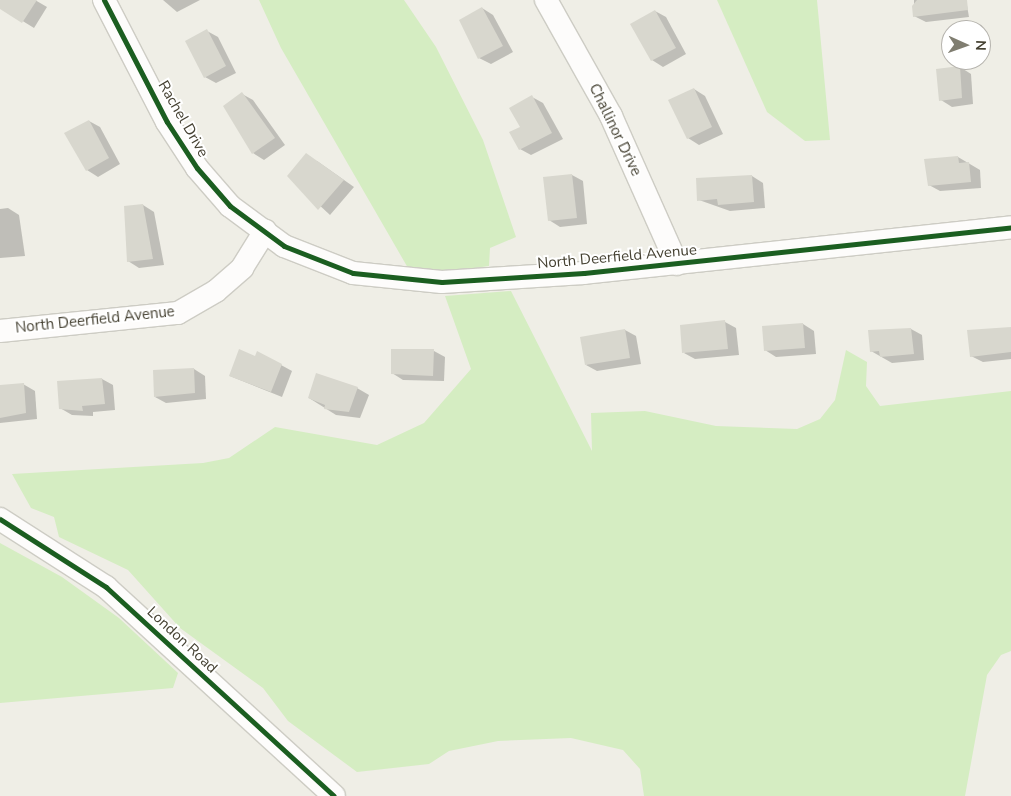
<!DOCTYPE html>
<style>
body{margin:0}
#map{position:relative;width:1011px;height:796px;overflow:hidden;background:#efeee6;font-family:"Nunito Sans",sans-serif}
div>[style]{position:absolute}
.green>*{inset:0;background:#d5edc2}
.shadow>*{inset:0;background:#0003}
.building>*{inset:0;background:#d8d7ce}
.roads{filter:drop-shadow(1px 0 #cdccc4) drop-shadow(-1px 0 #cdccc4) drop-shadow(0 1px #cdccc4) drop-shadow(0 -1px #cdccc4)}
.minor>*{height:22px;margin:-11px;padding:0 11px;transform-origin:11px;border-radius:11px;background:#fdfcfb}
.cycleway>*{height:5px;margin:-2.5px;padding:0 2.5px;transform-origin:2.5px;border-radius:2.5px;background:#1b5e20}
span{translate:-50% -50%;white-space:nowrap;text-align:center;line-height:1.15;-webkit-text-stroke:4px #fff;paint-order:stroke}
.street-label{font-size:15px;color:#454132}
.north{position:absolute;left:941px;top:20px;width:50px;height:50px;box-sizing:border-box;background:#fff;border:1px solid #b5b3ad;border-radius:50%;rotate:92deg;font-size:14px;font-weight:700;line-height:20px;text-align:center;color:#454132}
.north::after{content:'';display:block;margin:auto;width:18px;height:22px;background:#807e71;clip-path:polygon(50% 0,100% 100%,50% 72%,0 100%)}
</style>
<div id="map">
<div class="green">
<div style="clip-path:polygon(259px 0,404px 0,436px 47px,483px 140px,516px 237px,490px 248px,489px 266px,426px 275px,408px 268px,281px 48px)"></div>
<div style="clip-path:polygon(717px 0,817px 0,830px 140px,805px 141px,767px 112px)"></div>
<div style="clip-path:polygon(511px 291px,592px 451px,591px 413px,645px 411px,716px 426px,797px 429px,820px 419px,835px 400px,846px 350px,867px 362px,866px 386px,880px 406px,1011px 391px,1011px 651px,1001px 655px,987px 675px,965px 796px,644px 796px,640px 769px,623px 750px,571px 738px,498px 741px,449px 751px,429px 764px,357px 772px,288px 721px,263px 688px,180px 628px,128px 570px,59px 537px,54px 517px,31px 508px,12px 474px,203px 463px,229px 458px,275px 427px,377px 445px,424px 423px,471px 369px,445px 296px)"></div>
<div style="clip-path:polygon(0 543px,62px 577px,119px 618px,178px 673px,173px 688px,0 703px)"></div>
</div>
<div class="shadow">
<div style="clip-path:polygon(0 0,35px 0,47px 7px,34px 28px,0 7px)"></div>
<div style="clip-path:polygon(163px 0,200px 0,177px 12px)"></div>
<div style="clip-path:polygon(914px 0,966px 0,969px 17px,926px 22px,914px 16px)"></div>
<div style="clip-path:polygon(482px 8px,493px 15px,513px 52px,491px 64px,479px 58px)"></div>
<div style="clip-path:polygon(655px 11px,666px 17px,686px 54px,663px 67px,652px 60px)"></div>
<div style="clip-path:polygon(207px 31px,218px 37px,236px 73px,216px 83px,205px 77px)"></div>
<div style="clip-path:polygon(960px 67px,971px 74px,973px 104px,952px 107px,941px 100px)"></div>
<div style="clip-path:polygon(694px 89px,705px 96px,723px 134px,699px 145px,688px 138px,670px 101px)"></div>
<div style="clip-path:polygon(242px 94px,253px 100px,285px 145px,264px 160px,253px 153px)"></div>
<div style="clip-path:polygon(532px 97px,543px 103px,563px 139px,531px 155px,520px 149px)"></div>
<div style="clip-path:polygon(89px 121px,100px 127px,120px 164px,98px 177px,87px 170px)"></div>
<div style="clip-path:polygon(958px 157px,980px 170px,981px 188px,940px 191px,929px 185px)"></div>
<div style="clip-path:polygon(317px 161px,354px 187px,330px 215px,288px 176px)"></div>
<div style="clip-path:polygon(572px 175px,583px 181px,587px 224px,560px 227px,549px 220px)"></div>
<div style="clip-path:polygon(752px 176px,763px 183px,765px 208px,730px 211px,699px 200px)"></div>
<div style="clip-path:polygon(143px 205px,154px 212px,164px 265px,139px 268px,128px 261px)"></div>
<div style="clip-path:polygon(8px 208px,19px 215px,25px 256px,0 258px,0 209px)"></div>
<div style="clip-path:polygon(725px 322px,736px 328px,739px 355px,695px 359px,684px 353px)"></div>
<div style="clip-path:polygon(803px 324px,814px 331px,816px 354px,776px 357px,765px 350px)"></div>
<div style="clip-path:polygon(1011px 328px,1011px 359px,983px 362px,971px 356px)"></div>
<div style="clip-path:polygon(911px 329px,922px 335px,924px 360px,892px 363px,871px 351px)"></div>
<div style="clip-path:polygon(625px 330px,636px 336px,641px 364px,597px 371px,586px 365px)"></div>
<div style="clip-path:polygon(434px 351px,445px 357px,444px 381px,403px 380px,392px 373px)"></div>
<div style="clip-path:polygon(281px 365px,292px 371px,282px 397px,230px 376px)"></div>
<div style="clip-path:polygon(194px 369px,205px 376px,206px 399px,166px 403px,155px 397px)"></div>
<div style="clip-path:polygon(102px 379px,113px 385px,115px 410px,93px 412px,93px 416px,72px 415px,60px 408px,58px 382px)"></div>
<div style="clip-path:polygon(23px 384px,35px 391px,37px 419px,0 423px,0 387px)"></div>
<div style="clip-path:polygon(357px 388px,369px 395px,360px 418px,336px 415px,309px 398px)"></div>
</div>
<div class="building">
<div style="clip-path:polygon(0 0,37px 0,22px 23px,0 9px)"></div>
<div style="clip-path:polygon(917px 0,967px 0,968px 10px,913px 17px,912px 6px)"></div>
<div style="clip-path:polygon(482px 7px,503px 46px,478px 59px,459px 20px)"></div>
<div style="clip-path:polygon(655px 10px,676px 48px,651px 61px,630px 24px)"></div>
<div style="clip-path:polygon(207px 29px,226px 66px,204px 78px,185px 41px)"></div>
<div style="clip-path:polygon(960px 66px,962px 98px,939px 101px,936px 69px)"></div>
<div style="clip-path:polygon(694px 88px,712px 127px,687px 139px,668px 100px)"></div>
<div style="clip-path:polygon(242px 92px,275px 138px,252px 154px,223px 106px)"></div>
<div style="clip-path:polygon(532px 95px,552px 133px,519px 150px,509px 132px,520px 127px,509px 108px)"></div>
<div style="clip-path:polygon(89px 120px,109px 158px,86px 171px,64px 133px)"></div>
<div style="clip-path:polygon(306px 153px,344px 180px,318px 210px,287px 176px)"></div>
<div style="clip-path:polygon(958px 156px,959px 163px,969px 162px,971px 182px,928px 186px,924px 159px)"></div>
<div style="clip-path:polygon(572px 174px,577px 218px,548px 221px,543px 177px)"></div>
<div style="clip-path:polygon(752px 175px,754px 202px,718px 205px,717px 199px,697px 201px,696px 178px)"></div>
<div style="clip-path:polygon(143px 204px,153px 259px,127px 262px,124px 206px)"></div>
<div style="clip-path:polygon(725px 320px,728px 349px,682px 353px,680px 325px)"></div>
<div style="clip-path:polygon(803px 323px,805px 348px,764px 351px,762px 326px)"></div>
<div style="clip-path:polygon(1011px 327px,1011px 352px,970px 357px,967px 330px)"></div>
<div style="clip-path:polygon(911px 328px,914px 354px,880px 357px,879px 351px,870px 352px,868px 330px)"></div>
<div style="clip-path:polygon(625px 329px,630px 358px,585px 365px,580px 337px)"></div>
<div style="clip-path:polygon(239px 349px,255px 356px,257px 351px,282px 364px,271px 392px,229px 376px)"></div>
<div style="clip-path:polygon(391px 349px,434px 349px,433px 376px,391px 374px)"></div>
<div style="clip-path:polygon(194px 368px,195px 393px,154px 397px,153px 370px)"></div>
<div style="clip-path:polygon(316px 373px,358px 387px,349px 412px,324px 409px,325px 405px,308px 398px)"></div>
<div style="clip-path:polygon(102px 378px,105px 404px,82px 406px,83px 411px,59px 409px,57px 381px)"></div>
<div style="clip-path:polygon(24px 383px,26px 413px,0 418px,0 385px)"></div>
</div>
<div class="roads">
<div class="minor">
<div style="left:104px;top:0;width:137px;rotate:62.7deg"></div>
<div style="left:167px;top:122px;width:55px;rotate:56.9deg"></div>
<div style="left:197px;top:168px;width:50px;rotate:49deg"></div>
<div style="left:230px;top:206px;width:67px;rotate:36.5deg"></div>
<div style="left:284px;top:246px;width:74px;rotate:21.4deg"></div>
<div style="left:353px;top:273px;width:89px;rotate:5.8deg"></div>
<div style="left:442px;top:282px;width:142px;rotate:-3.6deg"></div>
<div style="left:584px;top:273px;width:429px;rotate:-6.1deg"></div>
<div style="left:546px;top:0;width:133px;rotate:60.7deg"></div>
<div style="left:611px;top:116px;width:162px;rotate:66deg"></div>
<div style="left:0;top:331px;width:179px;rotate:-5.8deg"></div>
<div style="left:178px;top:313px;width:44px;rotate:-30.1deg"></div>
<div style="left:216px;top:291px;width:35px;rotate:-41deg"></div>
<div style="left:242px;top:268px;width:44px;rotate:-58.1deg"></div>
<div style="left:0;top:519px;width:126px;rotate:32.7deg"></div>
<div style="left:106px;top:587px;width:309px;rotate:42.5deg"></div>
</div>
</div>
<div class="cycleway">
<div style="left:104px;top:0;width:137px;rotate:62.7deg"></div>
<div style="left:167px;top:122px;width:55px;rotate:56.9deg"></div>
<div style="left:197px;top:168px;width:50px;rotate:49deg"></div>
<div style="left:230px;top:206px;width:67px;rotate:36.5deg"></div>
<div style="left:284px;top:246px;width:74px;rotate:21.4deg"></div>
<div style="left:353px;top:273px;width:89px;rotate:5.8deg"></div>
<div style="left:442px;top:282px;width:142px;rotate:-3.6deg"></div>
<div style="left:584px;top:273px;width:429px;rotate:-6.1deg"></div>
<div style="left:0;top:519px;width:126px;rotate:32.7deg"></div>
<div style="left:106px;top:587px;width:309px;rotate:42.5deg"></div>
</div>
<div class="street-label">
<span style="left:183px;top:119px;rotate:60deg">Rachel Drive</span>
<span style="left:615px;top:130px;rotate:64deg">Challinor Drive</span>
<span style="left:617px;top:257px;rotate:-5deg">North Deerfield Avenue</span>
<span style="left:95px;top:320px;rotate:-6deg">North Deerfield Avenue</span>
<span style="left:182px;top:640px;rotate:43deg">London Road</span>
</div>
<div class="north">N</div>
</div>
